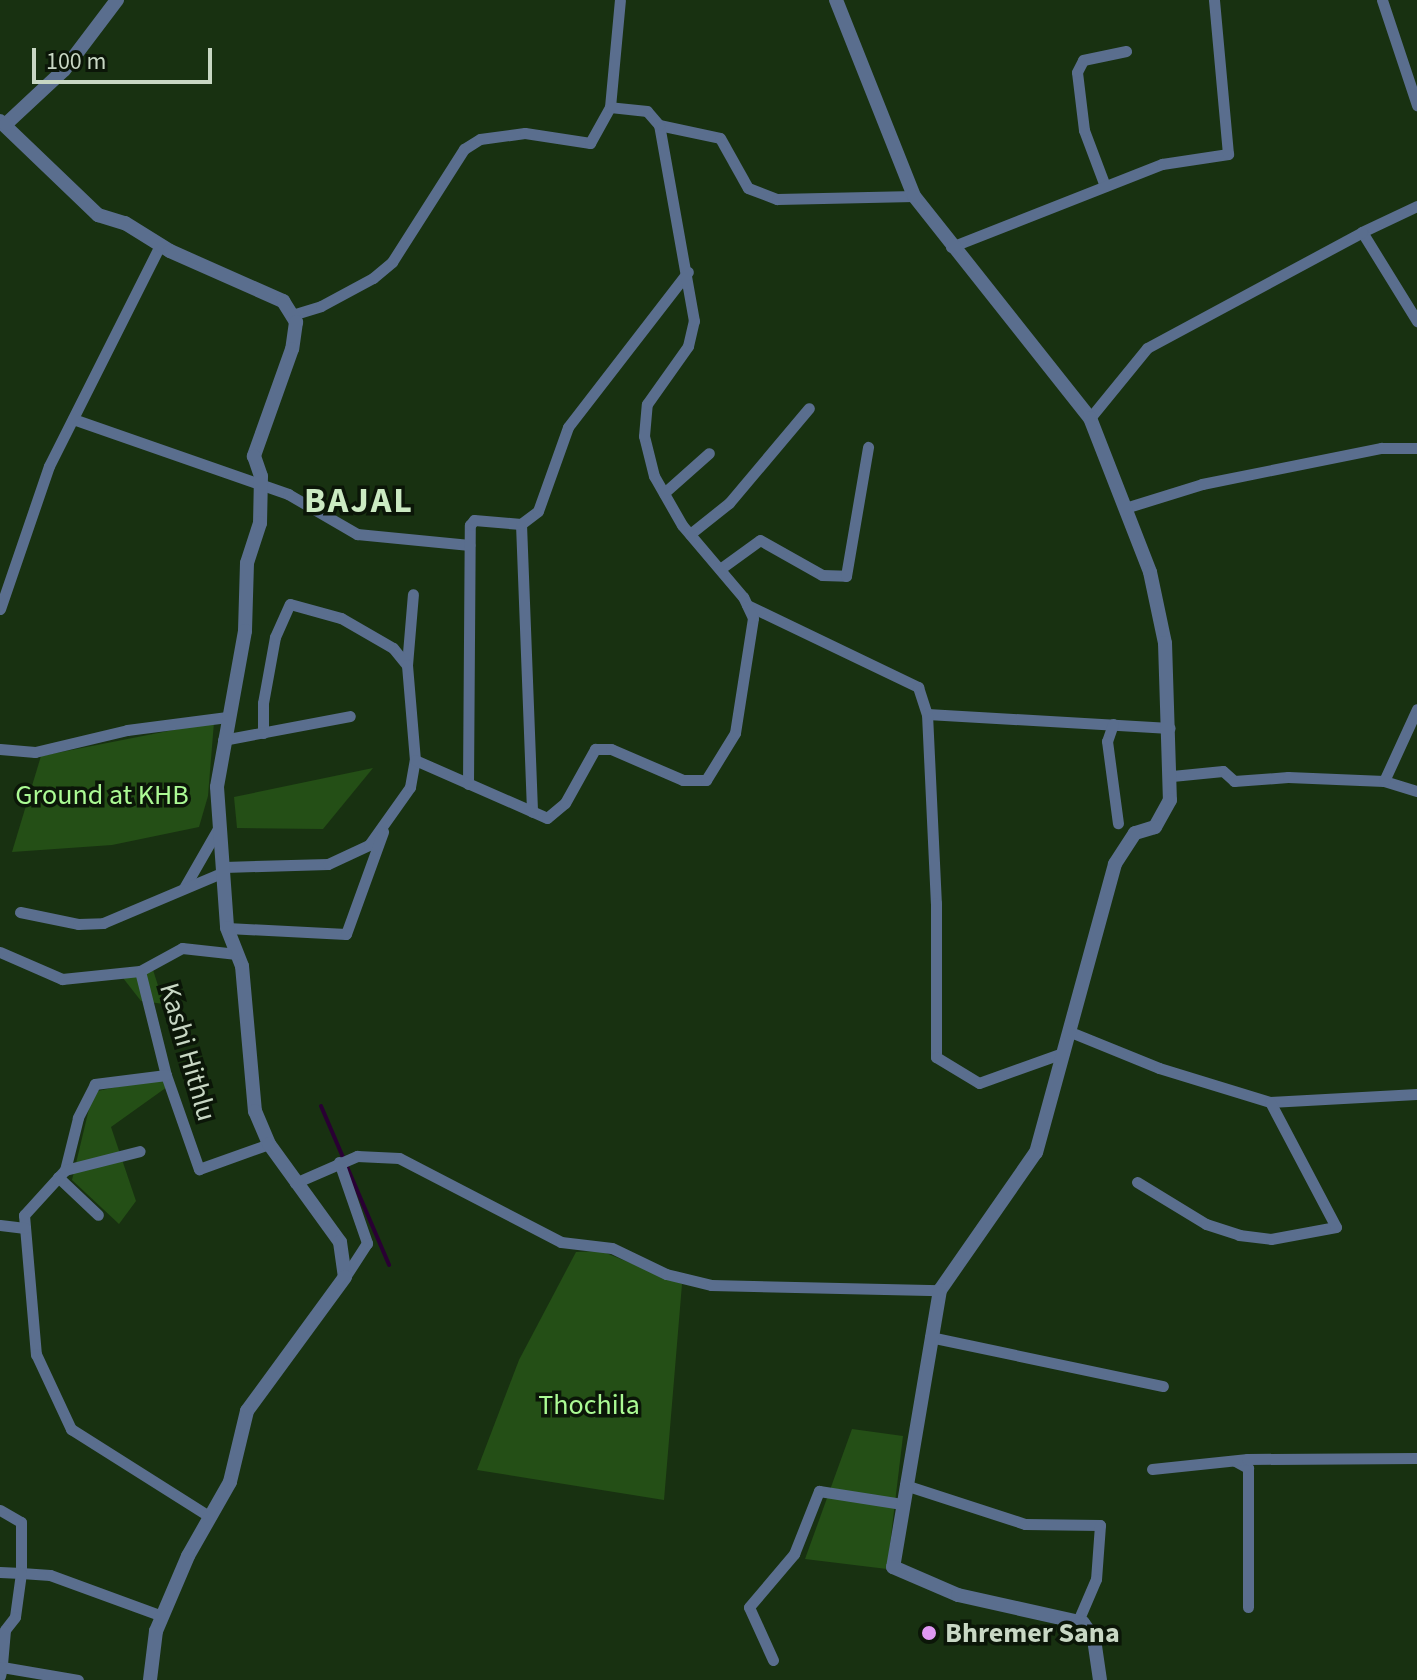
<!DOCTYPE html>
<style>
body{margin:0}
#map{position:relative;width:1417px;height:1680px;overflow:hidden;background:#183111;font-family:"Source Sans 3",sans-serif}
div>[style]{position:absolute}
.green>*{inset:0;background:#244f16}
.stream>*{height:4px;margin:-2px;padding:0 2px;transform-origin:2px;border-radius:2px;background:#290033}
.minor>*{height:11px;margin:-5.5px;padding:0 5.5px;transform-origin:5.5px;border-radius:5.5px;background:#5a6e8e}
.tertiary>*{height:14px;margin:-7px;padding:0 7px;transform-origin:7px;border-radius:7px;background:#5a6e8e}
.dots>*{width:22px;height:22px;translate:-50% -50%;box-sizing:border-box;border:4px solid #0b1608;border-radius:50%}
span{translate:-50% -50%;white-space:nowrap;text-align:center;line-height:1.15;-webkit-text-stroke:7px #0b1608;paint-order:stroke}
.park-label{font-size:28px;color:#abfa94}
.street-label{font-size:28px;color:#c8d7c4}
.poi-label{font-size:28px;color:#c8d7c4;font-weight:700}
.left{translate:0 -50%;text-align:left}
.district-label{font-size:36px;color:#cbeac2;font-weight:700;letter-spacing:2px}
.scale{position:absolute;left:32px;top:48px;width:180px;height:36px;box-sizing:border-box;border:4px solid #c8d7c4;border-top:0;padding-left:10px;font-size:24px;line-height:28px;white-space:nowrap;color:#c8d7c4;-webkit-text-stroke:6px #0b1608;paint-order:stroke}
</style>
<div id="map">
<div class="green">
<div style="clip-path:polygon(214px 722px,208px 796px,199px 827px,112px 845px,12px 852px,41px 756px)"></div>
<div style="clip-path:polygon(373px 768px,323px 829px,237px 828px,234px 797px)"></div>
<div style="clip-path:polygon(153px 970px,164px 1004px,141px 1001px,123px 978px)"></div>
<div style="clip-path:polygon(164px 1077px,167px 1087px,111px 1127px,136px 1201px,119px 1224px,72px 1180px,93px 1092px)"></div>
<div style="clip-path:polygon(601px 1251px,682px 1284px,664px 1500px,477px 1470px,519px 1360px,576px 1252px)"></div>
<div style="clip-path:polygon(852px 1429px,903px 1436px,887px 1569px,805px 1559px)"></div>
</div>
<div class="stream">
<div style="left:321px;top:1106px;width:173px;rotate:66.8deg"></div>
</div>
<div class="minor">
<div style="left:1382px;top:0;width:111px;rotate:71.6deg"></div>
<div style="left:659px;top:125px;width:62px;rotate:12deg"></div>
<div style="left:720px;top:138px;width:57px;rotate:60.8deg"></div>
<div style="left:748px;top:188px;width:31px;rotate:21deg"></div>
<div style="left:777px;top:199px;width:137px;rotate:-1.3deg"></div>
<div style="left:1105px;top:186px;width:60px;rotate:-110.6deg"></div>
<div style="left:1084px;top:130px;width:58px;rotate:-96.9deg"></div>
<div style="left:1077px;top:72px;width:13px;rotate:-63deg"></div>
<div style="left:1083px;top:60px;width:44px;rotate:-11.8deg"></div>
<div style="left:1417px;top:206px;width:61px;rotate:154.7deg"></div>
<div style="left:1362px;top:232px;width:105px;rotate:58.3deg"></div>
<div style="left:951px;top:247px;width:227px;rotate:-21.5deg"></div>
<div style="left:1162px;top:164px;width:67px;rotate:-8.6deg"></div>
<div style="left:1228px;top:154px;width:155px;rotate:-95.2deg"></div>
<div style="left:292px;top:315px;width:30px;rotate:-17deg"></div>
<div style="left:321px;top:306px;width:59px;rotate:-28.3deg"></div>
<div style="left:373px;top:278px;width:25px;rotate:-40deg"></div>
<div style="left:392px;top:262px;width:134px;rotate:-57.5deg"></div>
<div style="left:464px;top:149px;width:19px;rotate:-32deg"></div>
<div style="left:480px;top:139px;width:45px;rotate:-7.6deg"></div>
<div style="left:525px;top:133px;width:66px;rotate:8.7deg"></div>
<div style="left:590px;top:143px;width:41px;rotate:-60.9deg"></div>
<div style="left:1090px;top:418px;width:90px;rotate:-50.8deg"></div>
<div style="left:1147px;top:348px;width:244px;rotate:-28.3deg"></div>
<div style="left:73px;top:419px;width:228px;rotate:19.2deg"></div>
<div style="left:288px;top:494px;width:80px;rotate:30.1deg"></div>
<div style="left:357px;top:534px;width:113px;rotate:5.6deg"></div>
<div style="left:664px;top:493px;width:60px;rotate:-41.6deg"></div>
<div style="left:1125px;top:508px;width:81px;rotate:-17.3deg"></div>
<div style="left:1202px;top:484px;width:183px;rotate:-11.4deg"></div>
<div style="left:1381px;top:448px;width:36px"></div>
<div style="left:521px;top:524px;width:288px;rotate:87.8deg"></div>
<div style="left:690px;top:534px;width:50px;rotate:-38.5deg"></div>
<div style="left:729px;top:503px;width:124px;rotate:-49.9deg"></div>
<div style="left:720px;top:569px;width:49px;rotate:-35.9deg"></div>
<div style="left:760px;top:540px;width:71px;rotate:29.4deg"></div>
<div style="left:822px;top:575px;width:24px;rotate:2deg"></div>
<div style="left:846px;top:576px;width:131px;rotate:-80.3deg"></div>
<div style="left:747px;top:605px;width:190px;rotate:25.6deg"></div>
<div style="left:918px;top:687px;width:28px;rotate:72deg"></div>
<div style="left:927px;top:714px;width:243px;rotate:3.3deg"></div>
<div style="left:0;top:609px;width:151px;rotate:-71.1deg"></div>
<div style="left:49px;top:466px;width:247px;rotate:-63.3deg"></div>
<div style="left:407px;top:665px;width:71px;rotate:-85.2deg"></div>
<div style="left:927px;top:714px;width:189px;rotate:87.3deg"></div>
<div style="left:936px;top:903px;width:154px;rotate:90deg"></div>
<div style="left:936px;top:1057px;width:50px;rotate:31.2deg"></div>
<div style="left:979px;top:1083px;width:86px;rotate:-19.7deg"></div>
<div style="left:1113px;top:724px;width:18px;rotate:109deg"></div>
<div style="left:1107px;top:741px;width:83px;rotate:82.4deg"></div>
<div style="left:263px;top:733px;width:30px;rotate:-90deg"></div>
<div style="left:263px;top:703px;width:67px;rotate:-79.7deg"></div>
<div style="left:275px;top:637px;width:36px;rotate:-66deg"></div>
<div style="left:290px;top:604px;width:53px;rotate:15.4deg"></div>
<div style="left:341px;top:618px;width:60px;rotate:30deg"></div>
<div style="left:393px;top:648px;width:22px;rotate:51deg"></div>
<div style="left:407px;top:665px;width:95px;rotate:85.2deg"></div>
<div style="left:223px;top:740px;width:129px;rotate:-10.7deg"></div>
<div style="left:0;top:749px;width:35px;rotate:5deg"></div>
<div style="left:35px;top:752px;width:95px;rotate:-13.4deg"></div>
<div style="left:127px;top:730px;width:101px;rotate:-7.4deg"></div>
<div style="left:1172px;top:776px;width:51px;rotate:-5.6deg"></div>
<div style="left:1223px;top:771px;width:15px;rotate:42deg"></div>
<div style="left:1234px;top:781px;width:54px;rotate:-4.2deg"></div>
<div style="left:1288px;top:777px;width:96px;rotate:2.4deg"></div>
<div style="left:1384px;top:781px;width:34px;rotate:17deg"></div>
<div style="left:1384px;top:781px;width:79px;rotate:-65.4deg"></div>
<div style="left:468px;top:784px;width:259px;rotate:-89.6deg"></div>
<div style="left:470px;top:525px;width:6px;rotate:-51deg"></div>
<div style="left:474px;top:520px;width:47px;rotate:4.9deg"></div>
<div style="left:521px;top:524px;width:21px;rotate:-37deg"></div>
<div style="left:538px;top:511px;width:89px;rotate:-70.3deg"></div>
<div style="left:568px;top:427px;width:196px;rotate:-52.3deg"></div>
<div style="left:224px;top:867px;width:104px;rotate:-1.7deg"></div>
<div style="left:328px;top:864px;width:45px;rotate:-24.9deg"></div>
<div style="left:369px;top:845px;width:71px;rotate:-54.7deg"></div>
<div style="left:410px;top:787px;width:27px;rotate:-80deg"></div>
<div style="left:415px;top:760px;width:144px;rotate:23.7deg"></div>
<div style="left:547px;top:818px;width:23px;rotate:-40deg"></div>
<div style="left:565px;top:803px;width:62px;rotate:-60.9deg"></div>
<div style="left:595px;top:749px;width:16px"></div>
<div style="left:611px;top:749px;width:78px;rotate:23.3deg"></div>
<div style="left:683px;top:780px;width:23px"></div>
<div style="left:706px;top:780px;width:55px;rotate:-58.3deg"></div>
<div style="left:735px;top:733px;width:116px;rotate:-81.1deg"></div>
<div style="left:753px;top:618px;width:23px;rotate:-115deg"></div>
<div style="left:743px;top:597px;width:94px;rotate:-130.3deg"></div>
<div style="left:682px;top:525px;width:56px;rotate:-119.7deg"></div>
<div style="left:654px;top:476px;width:41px;rotate:-104deg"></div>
<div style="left:644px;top:436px;width:32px;rotate:-85deg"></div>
<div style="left:647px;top:404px;width:71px;rotate:-54.7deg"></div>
<div style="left:688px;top:346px;width:26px;rotate:-77deg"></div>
<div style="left:694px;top:321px;width:199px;rotate:-100.1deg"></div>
<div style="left:659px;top:125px;width:18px;rotate:-131deg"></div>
<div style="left:647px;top:111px;width:37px;rotate:-174deg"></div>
<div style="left:610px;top:107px;width:107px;rotate:-84.7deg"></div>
<div style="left:184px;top:888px;width:70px;rotate:-60.2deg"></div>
<div style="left:20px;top:912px;width:59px;rotate:11.7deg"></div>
<div style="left:78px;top:924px;width:25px;rotate:-2deg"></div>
<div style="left:103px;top:923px;width:131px;rotate:-22.9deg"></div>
<div style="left:227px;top:928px;width:119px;rotate:2.9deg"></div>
<div style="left:346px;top:934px;width:109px;rotate:-70.1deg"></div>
<div style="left:0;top:952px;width:68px;rotate:23.5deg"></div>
<div style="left:62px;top:979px;width:78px;rotate:-5.9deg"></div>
<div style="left:140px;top:971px;width:107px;rotate:76deg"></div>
<div style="left:166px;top:1075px;width:100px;rotate:70.7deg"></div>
<div style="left:199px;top:1169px;width:74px;rotate:-19.7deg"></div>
<div style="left:140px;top:971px;width:48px;rotate:-28.7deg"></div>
<div style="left:182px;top:948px;width:55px;rotate:6.2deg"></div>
<div style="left:1068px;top:1031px;width:98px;rotate:22.1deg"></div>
<div style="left:1159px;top:1068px;width:116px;rotate:17deg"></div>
<div style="left:1270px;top:1102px;width:147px;rotate:-3.1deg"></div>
<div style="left:166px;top:1075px;width:72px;rotate:172.8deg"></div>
<div style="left:95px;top:1084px;width:38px;rotate:117deg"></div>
<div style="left:78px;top:1118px;width:54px;rotate:104deg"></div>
<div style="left:65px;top:1170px;width:61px;rotate:132.3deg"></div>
<div style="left:24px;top:1215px;width:140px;rotate:85.1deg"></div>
<div style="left:36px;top:1354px;width:83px;rotate:65deg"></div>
<div style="left:71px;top:1429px;width:165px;rotate:32.3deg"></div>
<div style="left:339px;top:1162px;width:86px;rotate:70.9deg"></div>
<div style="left:367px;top:1243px;width:40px;rotate:122.9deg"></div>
<div style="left:65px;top:1170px;width:77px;rotate:-14.2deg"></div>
<div style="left:58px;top:1177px;width:55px;rotate:43.5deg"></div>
<div style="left:1137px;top:1182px;width:81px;rotate:31.3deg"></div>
<div style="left:1206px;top:1224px;width:35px;rotate:18deg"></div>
<div style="left:1239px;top:1235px;width:32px;rotate:7deg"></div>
<div style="left:1271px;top:1239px;width:66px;rotate:-10.5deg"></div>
<div style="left:1336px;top:1227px;width:141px;rotate:-117.8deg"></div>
<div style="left:295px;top:1183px;width:68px;rotate:-23.5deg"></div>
<div style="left:357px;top:1156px;width:42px;rotate:2.7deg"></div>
<div style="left:399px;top:1158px;width:182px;rotate:27.4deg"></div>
<div style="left:561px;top:1242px;width:51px;rotate:6.7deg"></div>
<div style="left:612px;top:1248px;width:60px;rotate:25.7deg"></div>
<div style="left:666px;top:1274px;width:46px;rotate:13.7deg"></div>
<div style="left:711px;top:1285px;width:229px;rotate:1.3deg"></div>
<div style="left:0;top:1225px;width:25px;rotate:7deg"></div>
<div style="left:930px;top:1337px;width:238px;rotate:11.9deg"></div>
<div style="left:1235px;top:1461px;width:15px;rotate:28deg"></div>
<div style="left:1248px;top:1468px;width:139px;rotate:90deg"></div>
<div style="left:1152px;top:1469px;width:96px;rotate:-6deg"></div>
<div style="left:1247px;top:1459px;width:170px;rotate:-0.3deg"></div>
<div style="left:905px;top:1485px;width:126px;rotate:18deg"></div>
<div style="left:1025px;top:1524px;width:75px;rotate:0.8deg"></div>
<div style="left:1100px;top:1525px;width:54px;rotate:94.2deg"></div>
<div style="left:1096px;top:1579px;width:46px;rotate:113.2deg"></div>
<div style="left:0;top:1510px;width:24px;rotate:30deg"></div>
<div style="left:21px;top:1522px;width:51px;rotate:90deg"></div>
<div style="left:21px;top:1573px;width:29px;rotate:4deg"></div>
<div style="left:50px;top:1575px;width:119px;rotate:20.1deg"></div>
<div style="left:0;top:1572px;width:21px;rotate:3deg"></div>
<div style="left:21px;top:1573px;width:44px;rotate:97.8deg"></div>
<div style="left:15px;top:1617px;width:16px;rotate:128deg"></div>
<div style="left:5px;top:1630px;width:37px;rotate:95deg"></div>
<div style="left:773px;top:1660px;width:58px;rotate:-114.4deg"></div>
<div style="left:749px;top:1607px;width:70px;rotate:-49.7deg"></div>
<div style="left:794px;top:1554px;width:68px;rotate:-68.4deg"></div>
<div style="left:819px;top:1491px;width:84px;rotate:8.9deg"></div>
<div style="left:0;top:1676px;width:9px;rotate:-77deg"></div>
<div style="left:2px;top:1667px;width:77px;rotate:9.7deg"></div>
</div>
<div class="tertiary">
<div style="left:836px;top:0;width:211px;rotate:68.3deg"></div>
<div style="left:914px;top:196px;width:283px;rotate:51.6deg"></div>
<div style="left:1090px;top:418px;width:165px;rotate:68.7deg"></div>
<div style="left:1150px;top:572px;width:73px;rotate:78.1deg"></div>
<div style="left:1165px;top:643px;width:157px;rotate:88.2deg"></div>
<div style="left:1170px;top:800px;width:31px;rotate:119deg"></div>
<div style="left:1155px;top:827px;width:21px;rotate:163deg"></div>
<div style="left:1135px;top:833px;width:37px;rotate:123deg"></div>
<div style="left:1115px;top:864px;width:299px;rotate:105.3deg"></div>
<div style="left:1036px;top:1152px;width:168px;rotate:124.8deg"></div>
<div style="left:940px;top:1290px;width:281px;rotate:99.6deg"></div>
<div style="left:893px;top:1567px;width:71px;rotate:23.3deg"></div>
<div style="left:958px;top:1595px;width:128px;rotate:12.6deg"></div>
<div style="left:1083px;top:1623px;width:19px;rotate:55deg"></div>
<div style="left:1094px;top:1639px;width:41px;rotate:81.7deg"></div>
<div style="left:0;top:121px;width:136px;rotate:43.8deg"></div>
<div style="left:98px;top:215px;width:28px;rotate:17deg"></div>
<div style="left:125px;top:223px;width:53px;rotate:31.9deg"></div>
<div style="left:170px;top:251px;width:124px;rotate:23.9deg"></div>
<div style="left:283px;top:301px;width:25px;rotate:58deg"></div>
<div style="left:296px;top:322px;width:27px;rotate:98deg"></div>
<div style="left:292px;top:349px;width:114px;rotate:109.6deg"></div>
<div style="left:254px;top:456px;width:21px;rotate:71deg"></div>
<div style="left:261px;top:476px;width:47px;rotate:91.2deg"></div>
<div style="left:260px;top:523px;width:42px;rotate:108deg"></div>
<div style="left:247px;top:563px;width:68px;rotate:91.7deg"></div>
<div style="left:245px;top:631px;width:158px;rotate:100.2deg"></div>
<div style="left:217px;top:787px;width:141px;rotate:85.9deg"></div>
<div style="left:227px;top:928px;width:41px;rotate:68.5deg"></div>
<div style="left:242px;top:966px;width:146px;rotate:84.9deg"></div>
<div style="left:255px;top:1111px;width:36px;rotate:67deg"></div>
<div style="left:269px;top:1144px;width:121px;rotate:54.1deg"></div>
<div style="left:340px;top:1242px;width:35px;rotate:82deg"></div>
<div style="left:345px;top:1277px;width:166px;rotate:126.2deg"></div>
<div style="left:247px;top:1411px;width:73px;rotate:103.5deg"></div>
<div style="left:230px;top:1482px;width:85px;rotate:119.6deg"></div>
<div style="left:188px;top:1556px;width:82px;rotate:113.1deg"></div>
<div style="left:156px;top:1631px;width:49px;rotate:97deg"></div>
<div style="left:6px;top:124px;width:79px;rotate:-43deg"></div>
<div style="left:64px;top:70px;width:88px;rotate:-52.9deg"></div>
</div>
<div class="dots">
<div style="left:929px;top:1633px;background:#df98f2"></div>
</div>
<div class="park-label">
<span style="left:102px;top:795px">Ground at KHB</span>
<span style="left:589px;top:1405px">Thochila</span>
</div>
<div class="street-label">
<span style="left:188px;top:1052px;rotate:74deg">Kashi Hithlu</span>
</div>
<div class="poi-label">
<span class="left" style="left:945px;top:1633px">Bhremer Sana</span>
</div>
<div class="district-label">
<span style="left:359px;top:501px">BAJAL</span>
</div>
<div class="scale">100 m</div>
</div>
